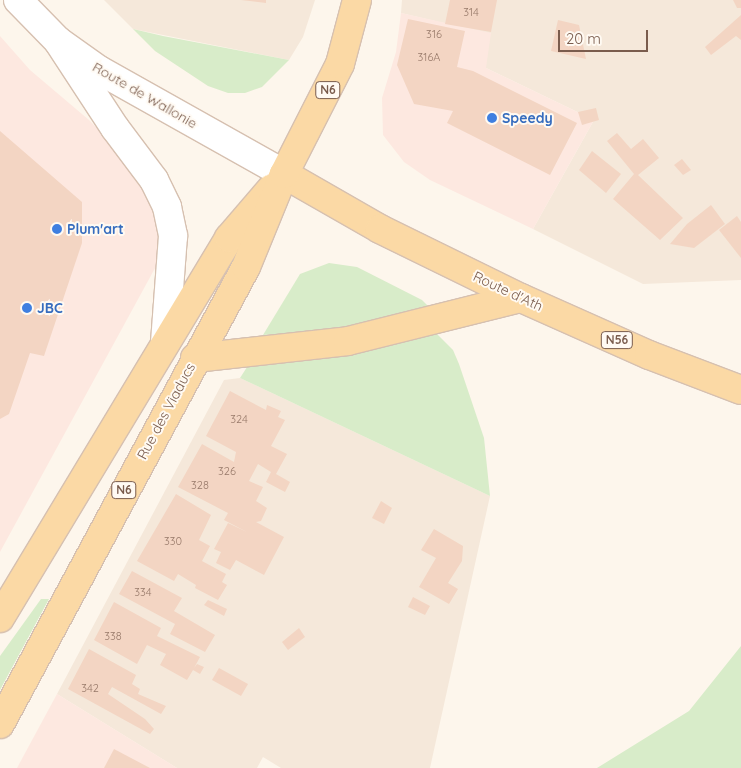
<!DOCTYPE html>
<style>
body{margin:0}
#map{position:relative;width:741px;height:768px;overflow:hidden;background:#fdf6ec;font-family:Quicksand,sans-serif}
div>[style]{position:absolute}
.residential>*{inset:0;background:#f5e8da}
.commercial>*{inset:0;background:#fde8e0}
.green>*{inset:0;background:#d8ecc9}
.building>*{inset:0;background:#f3d5c3}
.roads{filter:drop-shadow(1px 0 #d6c0b0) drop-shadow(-1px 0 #d6c0b0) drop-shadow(0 1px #d6c0b0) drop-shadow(0 -1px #d6c0b0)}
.secondary>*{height:28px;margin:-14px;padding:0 14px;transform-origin:14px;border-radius:14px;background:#fff}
.primary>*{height:28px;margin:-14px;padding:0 14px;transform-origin:14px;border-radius:14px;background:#fbd9a5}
.dots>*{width:14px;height:14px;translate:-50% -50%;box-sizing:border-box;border:2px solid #fffaf3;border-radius:50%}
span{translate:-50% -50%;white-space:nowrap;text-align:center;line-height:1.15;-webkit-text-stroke:4px #fffaf3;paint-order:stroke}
.number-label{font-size:11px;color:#987a6a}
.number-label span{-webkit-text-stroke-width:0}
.shield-label span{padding:1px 4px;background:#fffaf3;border:1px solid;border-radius:4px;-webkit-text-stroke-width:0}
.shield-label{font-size:12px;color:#7a5c4d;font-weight:700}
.street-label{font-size:14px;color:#7a5c4d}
.shop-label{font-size:14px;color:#366cbe;font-weight:700}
.left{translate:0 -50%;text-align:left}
.scale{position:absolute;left:558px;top:30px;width:90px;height:22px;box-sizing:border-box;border:2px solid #7a5c4d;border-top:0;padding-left:6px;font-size:15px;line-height:18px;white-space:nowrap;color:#7a5c4d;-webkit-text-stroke:4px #fffaf3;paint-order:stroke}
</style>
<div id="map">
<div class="residential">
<div style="clip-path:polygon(104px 0,315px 0,303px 37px,289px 60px,133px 29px)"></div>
<div style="clip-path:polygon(402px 0,741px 0,741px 280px,643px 284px,533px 229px,594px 120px,486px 68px,448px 24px,401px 13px)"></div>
<div style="clip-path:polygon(240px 378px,490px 496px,430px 768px,281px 768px,263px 757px,257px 768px,177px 768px,57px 694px,224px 380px)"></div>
</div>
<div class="commercial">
<div style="clip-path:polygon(401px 13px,491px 33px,486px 68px,594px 120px,533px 229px,430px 180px,404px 162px,383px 135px,382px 98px,396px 52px)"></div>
<div style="clip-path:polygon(0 36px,30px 70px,89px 120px,136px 169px,151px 198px,159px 230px,160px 259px,0 552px)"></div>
<div style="clip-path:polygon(57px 694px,177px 768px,17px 768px)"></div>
</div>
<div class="green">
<div style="clip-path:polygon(133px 29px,163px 36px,289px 60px,262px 87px,245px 93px,228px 93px,208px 86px,155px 51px)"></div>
<div style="clip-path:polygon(329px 263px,357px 267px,422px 300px,431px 309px,326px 332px,263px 335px,300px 274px)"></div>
<div style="clip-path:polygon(435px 332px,453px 350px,459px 364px,484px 438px,490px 496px,240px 378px,249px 364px)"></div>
<div style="clip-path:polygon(41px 599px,49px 599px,0 690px,0 656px)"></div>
<div style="clip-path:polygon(741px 646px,741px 768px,597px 768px,689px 711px)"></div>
</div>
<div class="building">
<div style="clip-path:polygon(241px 0,266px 0,266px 3px)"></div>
<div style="clip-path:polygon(450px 0,497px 0,491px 32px,445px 24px)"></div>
<div style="clip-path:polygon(733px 0,741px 0,741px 8px,737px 8px)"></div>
<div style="clip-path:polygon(741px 15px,741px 40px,736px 36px,711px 55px,705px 47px)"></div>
<div style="clip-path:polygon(408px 19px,465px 31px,457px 67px,473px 71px,577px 123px,550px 175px,447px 123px,453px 111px,414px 104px,397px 65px)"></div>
<div style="clip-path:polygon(558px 20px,579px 25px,586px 59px,551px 51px)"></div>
<div style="clip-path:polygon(596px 108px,599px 120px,582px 125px,578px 112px)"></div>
<div style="clip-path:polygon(0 131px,82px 202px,82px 243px,44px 356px,30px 353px,9px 414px,0 419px)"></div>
<div style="clip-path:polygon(617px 133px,631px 149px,643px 139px,659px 158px,638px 175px,683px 218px,660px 240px,613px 199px,634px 174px,607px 141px)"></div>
<div style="clip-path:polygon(592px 151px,621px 174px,606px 193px,579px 170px)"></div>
<div style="clip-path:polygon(682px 159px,691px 170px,683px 175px,674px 165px)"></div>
<div style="clip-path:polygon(711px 205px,725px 224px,694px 248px,670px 244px,687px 224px)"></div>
<div style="clip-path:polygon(737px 216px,741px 222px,741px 258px,719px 230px)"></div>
<div style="clip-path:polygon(230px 391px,266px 410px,267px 405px,281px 411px,278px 417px,285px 420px,271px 446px,287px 454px,276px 474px,290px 482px,285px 492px,266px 482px,271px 472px,258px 464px,249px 481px,263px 487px,256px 501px,267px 508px,261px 521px,256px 522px,284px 537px,264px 575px,236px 560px,230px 570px,216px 563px,221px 552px,214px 549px,228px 523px,247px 532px,224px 520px,228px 513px,178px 487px,202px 444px,234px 462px,236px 452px,206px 436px)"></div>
<div style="clip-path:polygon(176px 494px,211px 515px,199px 540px,210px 546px,202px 561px,226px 574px,222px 582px,227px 585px,218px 600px,195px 588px,196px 585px,178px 574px,174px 581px,137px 561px)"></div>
<div style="clip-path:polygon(381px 501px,392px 508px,384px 524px,372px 518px)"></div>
<div style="clip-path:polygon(434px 529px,463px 546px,462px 561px,448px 583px,458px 589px,449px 604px,419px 587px,436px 558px,421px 550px)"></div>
<div style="clip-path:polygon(132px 571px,182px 598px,174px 611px,215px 635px,205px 652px,170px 634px,175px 624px,119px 594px)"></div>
<div style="clip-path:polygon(413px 597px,430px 606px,425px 615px,408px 607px)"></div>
<div style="clip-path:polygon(208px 600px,227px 609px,224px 616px,204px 605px)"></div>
<div style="clip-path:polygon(114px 602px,161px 628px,157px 636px,200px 657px,194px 668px,197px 664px,204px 667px,200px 674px,193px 670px,187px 680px,160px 665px,166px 654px,147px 645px,137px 664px,94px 640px)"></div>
<div style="clip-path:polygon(299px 628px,305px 637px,288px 650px,282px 642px)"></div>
<div style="clip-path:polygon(89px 649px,136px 675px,132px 684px,140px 689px,138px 694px,166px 706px,161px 714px,112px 687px,108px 694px,145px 719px,154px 729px,150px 734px,68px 689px)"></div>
<div style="clip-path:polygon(219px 668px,248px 684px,241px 696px,212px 680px)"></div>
<div style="clip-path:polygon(114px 749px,150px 768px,104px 768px)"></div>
</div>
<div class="roads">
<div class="secondary">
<div style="left:18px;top:0;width:57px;rotate:45.7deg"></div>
<div style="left:58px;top:41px;width:50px;rotate:35.3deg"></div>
<div style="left:99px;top:70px;width:212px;rotate:29.3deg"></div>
<div style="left:58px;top:41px;width:104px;rotate:56.8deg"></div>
<div style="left:115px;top:128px;width:65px;rotate:53.1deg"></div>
<div style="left:154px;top:180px;width:30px;rotate:64deg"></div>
<div style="left:167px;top:207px;width:30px;rotate:78deg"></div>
<div style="left:173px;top:236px;width:106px;rotate:94.3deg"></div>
</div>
<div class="primary">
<div style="left:284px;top:174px;width:111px;rotate:29.8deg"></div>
<div style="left:380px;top:229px;width:157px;rotate:26.1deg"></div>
<div style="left:521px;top:298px;width:140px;rotate:24deg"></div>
<div style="left:649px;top:355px;width:98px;rotate:20.8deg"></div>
<div style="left:195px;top:358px;width:154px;rotate:-6.3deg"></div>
<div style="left:348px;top:341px;width:178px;rotate:-14deg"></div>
<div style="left:0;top:618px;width:444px;rotate:-58.9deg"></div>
<div style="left:229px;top:238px;width:65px;rotate:-49.4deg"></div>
<div style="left:0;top:724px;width:519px;rotate:-61.71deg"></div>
<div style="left:246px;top:267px;width:100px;rotate:-67.8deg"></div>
<div style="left:284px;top:174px;width:123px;rotate:-63deg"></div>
<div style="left:340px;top:64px;width:66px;rotate:-75.1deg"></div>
</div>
</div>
<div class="dots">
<div style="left:492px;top:118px;background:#3f7fe0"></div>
<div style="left:57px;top:229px;background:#3f7fe0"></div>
<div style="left:27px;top:308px;background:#3f7fe0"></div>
</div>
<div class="number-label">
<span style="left:471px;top:12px">314</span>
<span style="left:434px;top:34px">316</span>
<span style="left:429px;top:57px">316A</span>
<span style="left:239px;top:419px">324</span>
<span style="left:227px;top:471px">326</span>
<span style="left:200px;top:485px">328</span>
<span style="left:173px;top:541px">330</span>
<span style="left:143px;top:592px">334</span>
<span style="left:113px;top:636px">338</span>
<span style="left:90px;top:688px">342</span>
</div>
<div class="shield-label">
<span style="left:328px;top:90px">N6</span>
<span style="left:617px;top:340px">N56</span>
<span style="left:124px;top:490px">N6</span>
</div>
<div class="street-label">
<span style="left:145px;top:95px;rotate:30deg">Route de Wallonie</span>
<span style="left:508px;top:291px;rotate:25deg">Route d'Ath</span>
<span style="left:166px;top:411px;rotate:-62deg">Rue des Viaducs</span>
</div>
<div class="shop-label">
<span class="left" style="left:502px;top:118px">Speedy</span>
<span class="left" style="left:67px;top:229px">Plum'art</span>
<span class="left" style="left:37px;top:308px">JBC</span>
</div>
<div class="scale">20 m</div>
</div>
